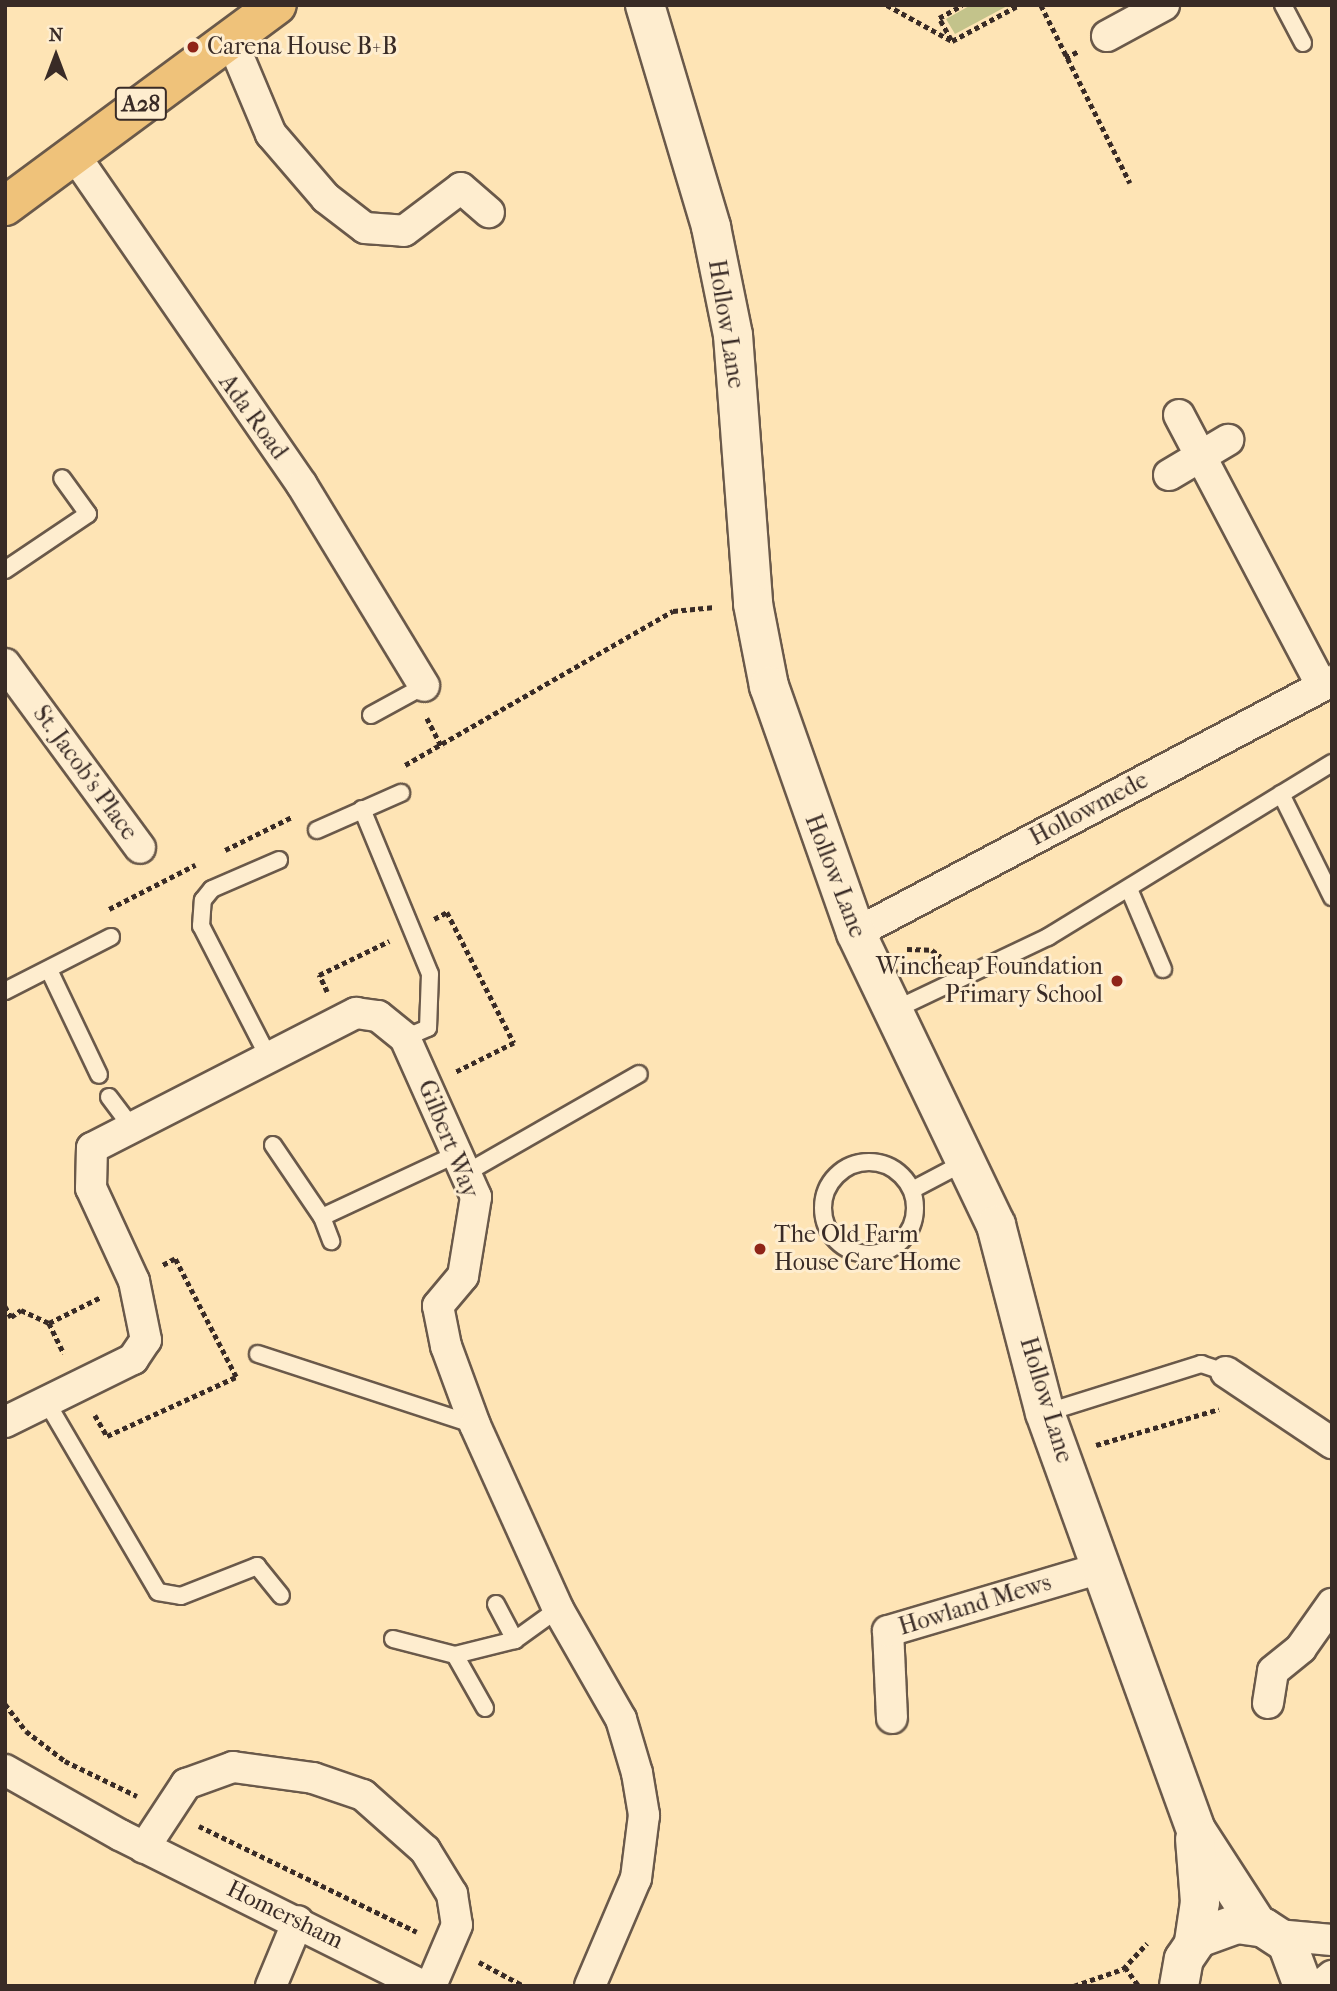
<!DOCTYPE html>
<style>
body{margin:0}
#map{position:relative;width:1337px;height:1991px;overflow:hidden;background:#fee4b5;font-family:"IM FELL French Canon",serif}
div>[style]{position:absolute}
.green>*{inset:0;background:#c3c38b}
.path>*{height:4.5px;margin-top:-2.25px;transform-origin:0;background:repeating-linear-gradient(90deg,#392b26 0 5px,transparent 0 8.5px)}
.roads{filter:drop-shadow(2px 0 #6a594a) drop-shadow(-2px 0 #6a594a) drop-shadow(0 2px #6a594a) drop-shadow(0 -2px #6a594a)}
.service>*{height:16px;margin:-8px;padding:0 8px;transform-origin:8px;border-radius:8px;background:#feedcf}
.service>.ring{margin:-8px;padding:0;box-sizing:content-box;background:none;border:16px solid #feedcf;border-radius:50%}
.minor>*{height:30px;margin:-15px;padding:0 15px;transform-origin:15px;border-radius:15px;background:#feedcf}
.tertiary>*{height:38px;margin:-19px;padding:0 19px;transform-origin:19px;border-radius:19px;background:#feedcf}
.trunk>*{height:38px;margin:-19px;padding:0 19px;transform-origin:19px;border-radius:19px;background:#efc27a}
.dots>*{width:19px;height:19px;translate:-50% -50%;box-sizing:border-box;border:4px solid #feedcf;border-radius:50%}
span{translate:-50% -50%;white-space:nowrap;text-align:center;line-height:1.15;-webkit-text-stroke:6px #feedcf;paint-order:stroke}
.shield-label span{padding:2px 5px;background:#feedcf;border:2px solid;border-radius:5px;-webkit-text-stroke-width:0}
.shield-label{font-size:23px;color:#392b26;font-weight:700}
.poi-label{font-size:24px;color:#392b26}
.left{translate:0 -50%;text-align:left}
.right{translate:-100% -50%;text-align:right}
.street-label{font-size:24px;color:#392b26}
.frame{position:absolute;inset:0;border:7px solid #392b26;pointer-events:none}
.north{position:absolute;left:21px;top:21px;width:70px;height:70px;-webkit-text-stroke:5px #feedcf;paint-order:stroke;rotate:0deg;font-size:19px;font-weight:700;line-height:28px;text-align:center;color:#392b26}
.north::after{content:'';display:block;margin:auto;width:24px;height:32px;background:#392b26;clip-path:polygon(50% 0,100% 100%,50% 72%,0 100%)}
</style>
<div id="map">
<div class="green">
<div style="clip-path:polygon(971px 5px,1009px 5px,955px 34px,946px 19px)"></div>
</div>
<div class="path">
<div style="left:887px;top:5px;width:74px;rotate:29deg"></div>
<div style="left:952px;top:41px;width:76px;rotate:-28.2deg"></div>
<div style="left:1041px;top:5px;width:199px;rotate:63.4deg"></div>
<div style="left:951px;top:40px;width:25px;rotate:-119deg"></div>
<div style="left:939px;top:18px;width:26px;rotate:-29deg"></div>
<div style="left:1065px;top:58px;width:16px;rotate:-27deg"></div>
<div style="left:427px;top:718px;width:34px;rotate:63deg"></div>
<div style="left:405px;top:765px;width:309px;rotate:-29.9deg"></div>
<div style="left:673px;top:611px;width:42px;rotate:-5.4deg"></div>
<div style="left:225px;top:850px;width:75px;rotate:-26.2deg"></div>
<div style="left:109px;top:909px;width:97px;rotate:-27.1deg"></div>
<div style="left:434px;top:919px;width:15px;rotate:-28deg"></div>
<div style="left:447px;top:912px;width:147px;rotate:62.9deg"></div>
<div style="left:514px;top:1043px;width:65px;rotate:153.4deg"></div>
<div style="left:907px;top:949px;width:25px;rotate:2deg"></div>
<div style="left:932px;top:950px;width:11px;rotate:38deg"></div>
<div style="left:327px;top:992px;width:19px;rotate:-115deg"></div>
<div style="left:319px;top:975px;width:78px;rotate:-25.9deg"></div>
<div style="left:5px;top:1306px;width:13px;rotate:61deg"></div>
<div style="left:11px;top:1317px;width:12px;rotate:-35deg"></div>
<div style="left:21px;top:1310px;width:31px;rotate:25deg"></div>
<div style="left:49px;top:1323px;width:34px;rotate:64deg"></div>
<div style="left:49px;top:1323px;width:58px;rotate:-26.6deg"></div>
<div style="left:95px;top:1415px;width:24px;rotate:60deg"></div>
<div style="left:107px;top:1436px;width:142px;rotate:-24.6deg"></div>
<div style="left:236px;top:1377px;width:133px;rotate:-117.3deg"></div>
<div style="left:175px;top:1259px;width:15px;rotate:152deg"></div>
<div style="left:1096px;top:1445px;width:128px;rotate:-16.3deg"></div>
<div style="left:5px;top:1704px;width:34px;rotate:52deg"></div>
<div style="left:26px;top:1731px;width:49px;rotate:37.6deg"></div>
<div style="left:65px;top:1761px;width:80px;rotate:25.9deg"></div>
<div style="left:199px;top:1826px;width:242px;rotate:25.9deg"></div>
<div style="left:479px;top:1962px;width:51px;rotate:28.1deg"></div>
<div style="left:1125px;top:1967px;width:24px;rotate:54deg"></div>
<div style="left:1074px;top:1986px;width:52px;rotate:-19.1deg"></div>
<div style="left:1123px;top:1969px;width:35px;rotate:-47deg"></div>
</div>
<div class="roads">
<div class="service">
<div style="left:1283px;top:5px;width:43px;rotate:62.2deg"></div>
<div style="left:5px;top:570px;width:100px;rotate:-34deg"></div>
<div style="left:88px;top:514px;width:44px;rotate:-125.8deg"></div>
<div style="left:371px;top:715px;width:60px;rotate:-28.7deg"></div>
<div style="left:1281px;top:794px;width:115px;rotate:63.7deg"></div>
<div style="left:362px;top:809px;width:178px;rotate:67.6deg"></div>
<div style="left:430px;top:974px;width:54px;rotate:92.1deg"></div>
<div style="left:428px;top:1028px;width:25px;rotate:157deg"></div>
<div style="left:317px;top:830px;width:92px;rotate:-23.8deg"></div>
<div style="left:1129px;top:889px;width:87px;rotate:67deg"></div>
<div style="left:49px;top:970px;width:116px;rotate:64.5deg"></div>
<div style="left:5px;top:991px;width:119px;rotate:-27deg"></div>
<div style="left:892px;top:1011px;width:173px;rotate:-25.4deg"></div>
<div style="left:1048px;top:937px;width:333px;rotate:-31.5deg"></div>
<div style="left:270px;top:1060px;width:151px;rotate:-117.2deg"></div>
<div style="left:201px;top:926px;width:26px;rotate:-86deg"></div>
<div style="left:203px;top:900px;width:14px;rotate:-51deg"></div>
<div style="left:212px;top:889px;width:73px;rotate:-23.4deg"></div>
<div style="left:109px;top:1097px;width:34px;rotate:53deg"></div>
<div style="left:273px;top:1145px;width:87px;rotate:55.8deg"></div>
<div style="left:322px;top:1217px;width:149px;rotate:-25deg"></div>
<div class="ring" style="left:823px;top:1162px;width:76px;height:76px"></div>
<div style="left:466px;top:1173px;width:199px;rotate:-29.8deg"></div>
<div style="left:912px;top:1190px;width:60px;rotate:-27.8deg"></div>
<div style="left:322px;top:1217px;width:26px;rotate:69deg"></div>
<div style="left:258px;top:1354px;width:228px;rotate:18.1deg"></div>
<div style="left:46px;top:1401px;width:221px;rotate:59.6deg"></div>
<div style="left:158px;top:1592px;width:23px;rotate:10deg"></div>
<div style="left:181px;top:1596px;width:82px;rotate:-21.5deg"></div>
<div style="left:257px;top:1566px;width:38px;rotate:51deg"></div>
<div style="left:1045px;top:1413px;width:164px;rotate:-17.4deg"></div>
<div style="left:1201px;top:1364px;width:26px;rotate:18deg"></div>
<div style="left:496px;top:1604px;width:41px;rotate:62.2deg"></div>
<div style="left:393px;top:1639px;width:64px;rotate:14.5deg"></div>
<div style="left:455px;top:1655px;width:62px;rotate:-14deg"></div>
<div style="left:515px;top:1640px;width:53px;rotate:-35.8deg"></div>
<div style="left:455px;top:1655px;width:61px;rotate:60.5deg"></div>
</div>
<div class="minor">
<div style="left:1107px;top:36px;width:65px;rotate:-28.5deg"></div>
<div style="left:231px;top:39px;width:103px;rotate:67.2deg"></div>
<div style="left:271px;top:134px;width:84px;rotate:49.3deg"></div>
<div style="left:326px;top:198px;width:49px;rotate:37.6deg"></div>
<div style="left:365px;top:228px;width:39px;rotate:4deg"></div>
<div style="left:404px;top:231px;width:71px;rotate:-37deg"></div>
<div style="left:461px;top:188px;width:37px;rotate:41deg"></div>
<div style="left:73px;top:153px;width:403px;rotate:55.4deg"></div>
<div style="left:302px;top:485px;width:235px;rotate:58.7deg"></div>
<div style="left:1179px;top:415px;width:306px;rotate:62.2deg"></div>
<div style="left:1169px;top:475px;width:69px;rotate:-30.7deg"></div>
<div style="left:5px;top:664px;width:228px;rotate:53.7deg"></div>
<div style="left:856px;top:933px;width:539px;rotate:-27.9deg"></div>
<div style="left:1226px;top:1372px;width:128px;rotate:33.8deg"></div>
<div style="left:5px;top:1422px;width:143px;rotate:-26.2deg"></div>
<div style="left:133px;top:1359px;width:23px;rotate:-56deg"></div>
<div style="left:146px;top:1340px;width:60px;rotate:-101.5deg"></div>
<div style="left:134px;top:1281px;width:102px;rotate:-114.8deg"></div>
<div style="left:91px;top:1188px;width:40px;rotate:-88.6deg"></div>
<div style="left:92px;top:1148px;width:297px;rotate:-27.1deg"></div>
<div style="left:356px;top:1013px;width:22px;rotate:8deg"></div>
<div style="left:378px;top:1016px;width:35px;rotate:39deg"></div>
<div style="left:405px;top:1038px;width:174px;rotate:65.9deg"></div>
<div style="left:476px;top:1197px;width:80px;rotate:99.3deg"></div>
<div style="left:463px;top:1276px;width:39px;rotate:130deg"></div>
<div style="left:438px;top:1306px;width:41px;rotate:78.7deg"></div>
<div style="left:446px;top:1346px;width:84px;rotate:69.8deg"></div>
<div style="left:475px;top:1425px;width:202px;rotate:65.7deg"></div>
<div style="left:558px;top:1609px;width:127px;rotate:60.2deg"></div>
<div style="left:621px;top:1719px;width:56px;rotate:73.5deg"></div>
<div style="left:637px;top:1773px;width:43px;rotate:80.5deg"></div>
<div style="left:644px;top:1815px;width:64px;rotate:97.2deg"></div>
<div style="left:636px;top:1878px;width:117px;rotate:113.1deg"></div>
<div style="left:1268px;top:1703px;width:32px;rotate:-81deg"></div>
<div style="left:1273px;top:1671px;width:36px;rotate:-39deg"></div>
<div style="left:1301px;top:1648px;width:54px;rotate:-54.8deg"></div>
<div style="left:892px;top:1718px;width:87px;rotate:-92.6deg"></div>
<div style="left:888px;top:1631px;width:225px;rotate:-16.5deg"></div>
<div style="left:5px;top:1770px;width:132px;rotate:29.5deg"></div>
<div style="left:120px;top:1835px;width:339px;rotate:26.5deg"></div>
<div style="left:144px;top:1848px;width:77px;rotate:-56.7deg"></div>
<div style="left:186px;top:1784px;width:50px;rotate:-19.9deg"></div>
<div style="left:233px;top:1767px;width:81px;rotate:7.8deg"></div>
<div style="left:313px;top:1778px;width:53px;rotate:18.8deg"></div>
<div style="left:363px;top:1795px;width:83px;rotate:41.6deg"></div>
<div style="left:425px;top:1850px;width:52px;rotate:58.5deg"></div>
<div style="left:452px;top:1894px;width:31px;rotate:81deg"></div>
<div style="left:457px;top:1925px;width:66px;rotate:113.1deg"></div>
<div style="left:1277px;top:1935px;width:55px;rotate:5.2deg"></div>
<div style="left:271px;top:1986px;width:70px;rotate:-67.4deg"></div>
<div style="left:1320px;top:1986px;width:16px;rotate:-40deg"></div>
</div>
<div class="tertiary">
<div style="left:645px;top:5px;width:232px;rotate:73.4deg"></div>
<div style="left:711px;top:227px;width:110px;rotate:78.5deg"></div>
<div style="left:733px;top:335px;width:270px;rotate:85.7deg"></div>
<div style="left:753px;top:604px;width:84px;rotate:79deg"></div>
<div style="left:769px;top:686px;width:262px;rotate:70.6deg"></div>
<div style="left:856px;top:933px;width:324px;rotate:64.4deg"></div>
<div style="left:996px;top:1225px;width:194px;rotate:75.4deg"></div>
<div style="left:1045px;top:1413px;width:443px;rotate:70.1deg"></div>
<div style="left:1196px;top:1830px;width:114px;rotate:57.1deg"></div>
<div style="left:1194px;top:1942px;width:40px;rotate:-81.5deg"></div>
<div style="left:1200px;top:1902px;width:63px;rotate:-94.5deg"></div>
<div style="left:1179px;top:1986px;width:27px;rotate:-80deg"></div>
<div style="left:1184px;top:1959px;width:25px;rotate:-56deg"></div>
<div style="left:1198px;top:1938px;width:41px;rotate:-19.7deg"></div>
<div style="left:1237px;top:1924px;width:27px;rotate:8deg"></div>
<div style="left:1264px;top:1928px;width:27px;rotate:33deg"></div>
<div style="left:1287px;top:1943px;width:46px;rotate:69.6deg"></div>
</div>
<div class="trunk">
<div style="left:5px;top:206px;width:338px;rotate:-36.5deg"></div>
</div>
</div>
<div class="dots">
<div style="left:193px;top:47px;background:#8f2418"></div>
<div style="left:1117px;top:981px;background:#8f2418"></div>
<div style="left:760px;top:1249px;background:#8f2418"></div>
</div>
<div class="shield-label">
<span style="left:141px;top:104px">A28</span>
</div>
<div class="poi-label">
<span class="left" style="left:207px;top:47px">Carena House B+B</span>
<span class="right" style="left:1103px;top:981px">Wincheap Foundation<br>Primary School</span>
<span class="left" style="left:774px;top:1249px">The Old Farm<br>House Care Home</span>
</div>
<div class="street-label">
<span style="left:726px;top:324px;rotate:81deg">Hollow Lane</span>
<span style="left:253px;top:417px;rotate:54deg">Ada Road</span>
<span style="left:85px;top:773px;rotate:54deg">St. Jacob's Place</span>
<span style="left:1089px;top:809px;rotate:-28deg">Hollowmede</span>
<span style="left:835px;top:876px;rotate:69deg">Hollow Lane</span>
<span style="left:448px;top:1139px;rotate:68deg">Gilbert Way</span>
<span style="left:1046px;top:1400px;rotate:73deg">Hollow Lane</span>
<span style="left:975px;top:1605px;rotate:-17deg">Howland Mews</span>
<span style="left:285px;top:1915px;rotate:26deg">Homersham</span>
</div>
<div class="frame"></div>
<div class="north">N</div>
</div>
